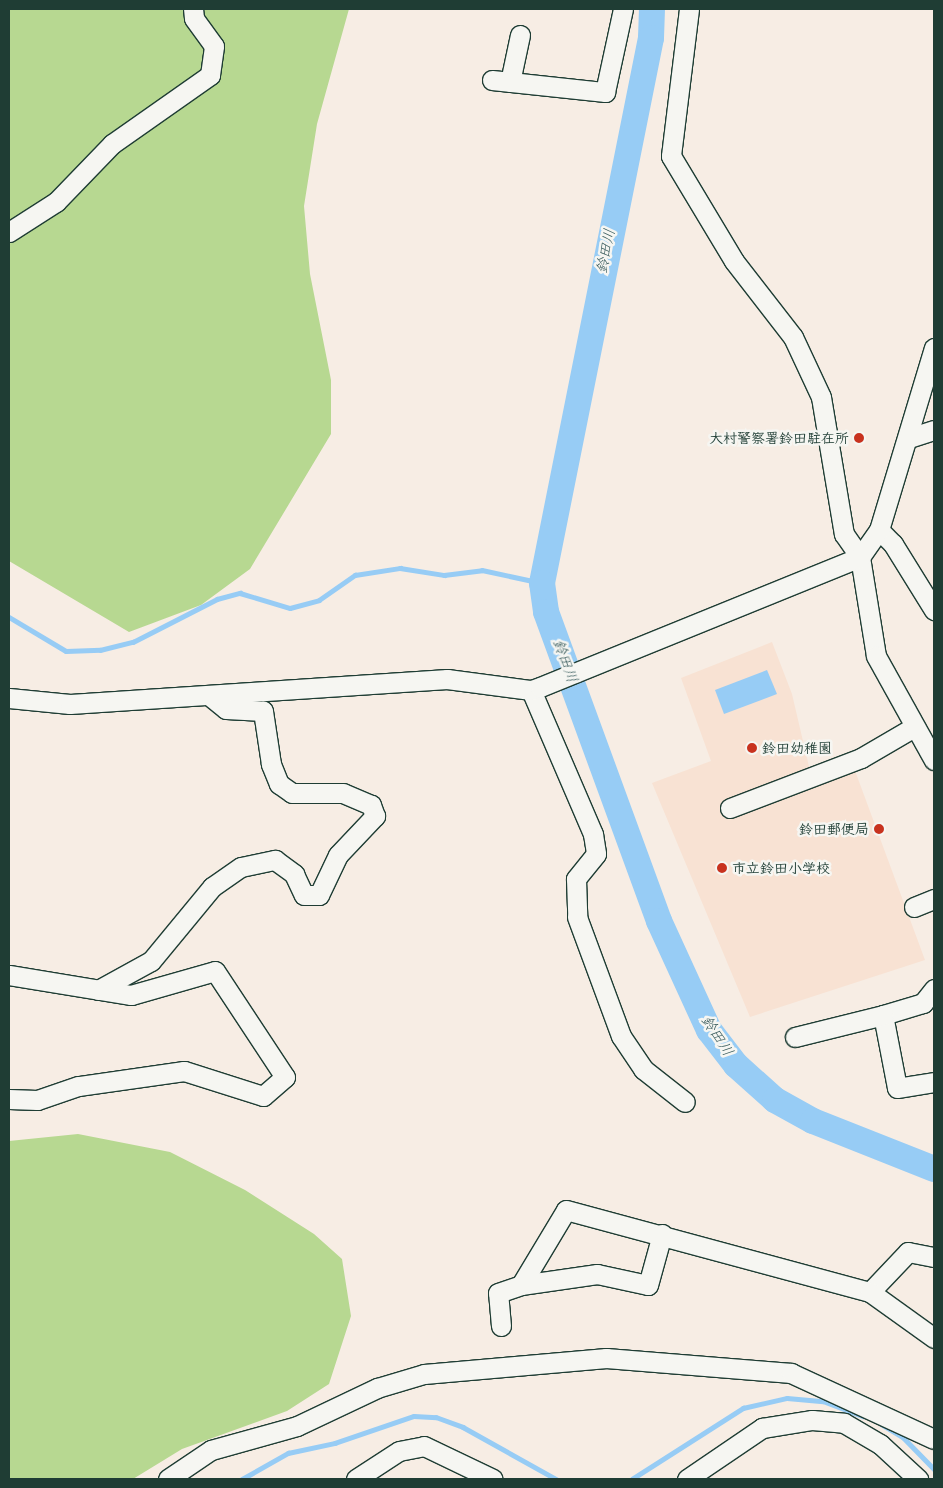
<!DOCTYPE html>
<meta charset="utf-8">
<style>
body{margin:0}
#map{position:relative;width:943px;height:1488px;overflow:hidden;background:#f7ede4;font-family:"Shantell Sans","Klee One",sans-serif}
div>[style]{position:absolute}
.built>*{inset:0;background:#f8e2d3}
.green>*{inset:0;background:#b7d891}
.water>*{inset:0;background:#97ccf5}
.stream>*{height:4.5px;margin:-2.25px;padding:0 2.25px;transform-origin:2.25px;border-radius:2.25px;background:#97ccf5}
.river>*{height:26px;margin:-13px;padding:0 13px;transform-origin:13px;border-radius:13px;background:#97ccf5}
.roads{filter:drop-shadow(1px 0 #1f3d34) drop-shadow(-1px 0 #1f3d34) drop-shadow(0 1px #1f3d34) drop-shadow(0 -1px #1f3d34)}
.minor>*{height:19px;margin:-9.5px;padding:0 9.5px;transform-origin:9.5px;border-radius:9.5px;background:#f6f6f2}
.dots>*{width:14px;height:14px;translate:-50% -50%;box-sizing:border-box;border:2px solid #f6f6f2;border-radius:50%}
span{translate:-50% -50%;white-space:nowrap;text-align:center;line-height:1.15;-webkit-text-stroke:5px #f6f6f2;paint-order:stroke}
.poi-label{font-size:14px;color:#1f3d34;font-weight:700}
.right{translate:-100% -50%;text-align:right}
.left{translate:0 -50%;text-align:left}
.water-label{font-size:15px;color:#375a5b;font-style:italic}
.frame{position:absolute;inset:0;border:10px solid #1f3d34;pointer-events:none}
</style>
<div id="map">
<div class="built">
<div style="clip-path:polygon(772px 642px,792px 694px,810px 771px,854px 768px,925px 960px,750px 1017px,652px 783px,711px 761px,681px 678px)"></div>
</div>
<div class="green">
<div style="clip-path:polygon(9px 9px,349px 9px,317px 124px,304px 206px,310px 274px,331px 380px,331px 434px,250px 569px,201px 605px,129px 632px,9px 561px)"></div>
<div style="clip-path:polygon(78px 1134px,170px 1152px,245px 1190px,314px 1234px,342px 1259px,351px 1316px,329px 1384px,287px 1411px,182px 1449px,133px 1479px,9px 1479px,9px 1141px)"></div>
</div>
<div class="water">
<div style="clip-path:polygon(767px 670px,777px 694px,724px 714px,715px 690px)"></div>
</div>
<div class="stream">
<div style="left:9px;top:617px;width:66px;rotate:30.8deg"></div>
<div style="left:66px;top:651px;width:34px;rotate:-2deg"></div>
<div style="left:100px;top:650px;width:34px;rotate:-14deg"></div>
<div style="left:133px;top:642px;width:94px;rotate:-27.1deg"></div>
<div style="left:217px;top:599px;width:24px;rotate:-15deg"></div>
<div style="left:240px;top:593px;width:52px;rotate:16.7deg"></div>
<div style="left:290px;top:608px;width:30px;rotate:-15deg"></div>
<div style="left:319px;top:600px;width:44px;rotate:-34.8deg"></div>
<div style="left:355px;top:575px;width:46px;rotate:-8.8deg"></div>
<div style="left:400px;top:568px;width:45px;rotate:9deg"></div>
<div style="left:444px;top:575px;width:38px;rotate:-7deg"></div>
<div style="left:482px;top:570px;width:61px;rotate:12.2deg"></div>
<div style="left:881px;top:1424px;width:26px;rotate:31deg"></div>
<div style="left:903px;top:1437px;width:45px;rotate:45.9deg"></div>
<div style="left:242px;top:1479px;width:53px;rotate:-29.5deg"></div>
<div style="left:288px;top:1453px;width:48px;rotate:-12deg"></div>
<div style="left:335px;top:1443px;width:83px;rotate:-18.9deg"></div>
<div style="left:414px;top:1416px;width:22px;rotate:3deg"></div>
<div style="left:436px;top:1417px;width:29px;rotate:20deg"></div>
<div style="left:463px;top:1427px;width:107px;rotate:29.2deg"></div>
<div style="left:632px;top:1479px;width:132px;rotate:-32.6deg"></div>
<div style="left:743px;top:1408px;width:45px;rotate:-12.8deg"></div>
<div style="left:787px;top:1398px;width:36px;rotate:5deg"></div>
<div style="left:823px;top:1401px;width:43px;rotate:20.6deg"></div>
</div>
<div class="river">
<div style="left:652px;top:9px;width:29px;rotate:92deg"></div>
<div style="left:651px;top:38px;width:556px;rotate:101.31deg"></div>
<div style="left:542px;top:583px;width:29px;rotate:82deg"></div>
<div style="left:546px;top:612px;width:329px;rotate:69.9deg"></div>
<div style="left:659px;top:921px;width:120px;rotate:65.4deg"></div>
<div style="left:709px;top:1030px;width:44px;rotate:52.4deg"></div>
<div style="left:736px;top:1065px;width:52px;rotate:41.9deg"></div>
<div style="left:775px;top:1100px;width:43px;rotate:28.9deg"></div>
<div style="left:813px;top:1121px;width:130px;rotate:21.6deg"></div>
</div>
<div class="roads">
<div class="minor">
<div style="left:689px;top:9px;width:148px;rotate:97deg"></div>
<div style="left:671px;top:156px;width:122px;rotate:59deg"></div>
<div style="left:734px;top:261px;width:96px;rotate:52.2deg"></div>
<div style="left:793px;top:337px;width:66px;rotate:65deg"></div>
<div style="left:821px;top:397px;width:139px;rotate:80.5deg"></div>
<div style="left:844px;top:534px;width:28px;rotate:55deg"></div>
<div style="left:860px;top:557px;width:100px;rotate:80.8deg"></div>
<div style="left:876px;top:656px;width:119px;rotate:60.9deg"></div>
<div style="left:492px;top:80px;width:114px;rotate:6.1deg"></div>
<div style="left:605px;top:92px;width:85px;rotate:-77.8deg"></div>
<div style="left:510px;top:82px;width:48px;rotate:-78deg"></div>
<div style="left:9px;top:232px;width:56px;rotate:-32.6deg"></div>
<div style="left:56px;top:202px;width:81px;rotate:-46deg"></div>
<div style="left:112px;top:144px;width:120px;rotate:-35.1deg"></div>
<div style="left:210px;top:75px;width:29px;rotate:-82deg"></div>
<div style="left:214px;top:46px;width:34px;rotate:-126deg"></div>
<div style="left:194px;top:18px;width:9px;rotate:-96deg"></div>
<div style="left:909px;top:438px;width:26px;rotate:-18deg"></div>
<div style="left:879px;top:530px;width:20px;rotate:45deg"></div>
<div style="left:893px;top:544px;width:78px;rotate:58.2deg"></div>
<div style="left:531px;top:690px;width:157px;rotate:66.7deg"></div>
<div style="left:593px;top:834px;width:20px;rotate:81deg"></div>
<div style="left:596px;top:854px;width:32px;rotate:129deg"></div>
<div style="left:576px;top:879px;width:38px;rotate:88deg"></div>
<div style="left:577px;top:917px;width:127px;rotate:69.7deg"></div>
<div style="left:621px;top:1036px;width:40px;rotate:56deg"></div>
<div style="left:643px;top:1069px;width:53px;rotate:38.2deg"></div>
<div style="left:9px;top:698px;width:61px;rotate:5.6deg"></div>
<div style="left:70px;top:704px;width:378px;rotate:-3.8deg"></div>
<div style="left:447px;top:679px;width:85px;rotate:7.5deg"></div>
<div style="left:531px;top:690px;width:9px;rotate:-18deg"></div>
<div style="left:540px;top:687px;width:345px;rotate:-22.1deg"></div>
<div style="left:860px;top:557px;width:33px;rotate:-55deg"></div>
<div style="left:879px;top:530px;width:190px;rotate:-73.2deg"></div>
<div style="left:730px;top:808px;width:140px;rotate:-20.9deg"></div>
<div style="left:861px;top:758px;width:61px;rotate:-30.3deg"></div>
<div style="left:914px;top:907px;width:22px;rotate:-22deg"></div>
<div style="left:9px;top:975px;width:124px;rotate:9.3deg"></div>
<div style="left:131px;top:995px;width:87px;rotate:-15.9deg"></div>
<div style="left:215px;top:971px;width:127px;rotate:56.6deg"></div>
<div style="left:285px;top:1077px;width:29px;rotate:139deg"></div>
<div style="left:263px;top:1096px;width:83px;rotate:-162.4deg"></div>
<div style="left:184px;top:1071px;width:107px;rotate:171.9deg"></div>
<div style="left:78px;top:1086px;width:43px;rotate:161.1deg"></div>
<div style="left:37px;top:1100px;width:28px;rotate:-178deg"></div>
<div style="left:934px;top:989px;width:18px;rotate:128deg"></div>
<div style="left:923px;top:1003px;width:42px;rotate:163.3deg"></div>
<div style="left:883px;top:1015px;width:74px;rotate:79.1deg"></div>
<div style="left:897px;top:1088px;width:37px;rotate:-9deg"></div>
<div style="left:98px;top:990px;width:60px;rotate:-28.7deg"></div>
<div style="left:151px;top:961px;width:96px;rotate:-50.5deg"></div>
<div style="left:212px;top:887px;width:35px;rotate:-35deg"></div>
<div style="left:241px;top:867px;width:35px;rotate:-12deg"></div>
<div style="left:275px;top:860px;width:24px;rotate:36deg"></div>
<div style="left:294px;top:874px;width:23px;rotate:65deg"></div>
<div style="left:304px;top:895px;width:15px"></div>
<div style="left:319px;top:895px;width:44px;rotate:-64.6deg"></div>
<div style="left:338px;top:855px;width:54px;rotate:-46.5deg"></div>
<div style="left:375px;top:816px;width:12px;rotate:-110deg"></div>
<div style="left:371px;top:805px;width:30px;rotate:-157deg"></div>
<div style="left:343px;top:793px;width:51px;rotate:180deg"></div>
<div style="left:292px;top:793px;width:16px;rotate:-145deg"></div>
<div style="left:279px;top:784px;width:22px;rotate:-112deg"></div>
<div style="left:271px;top:764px;width:54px;rotate:-98.6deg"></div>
<div style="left:263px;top:711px;width:37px;rotate:-177deg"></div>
<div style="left:226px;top:709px;width:19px;rotate:-141deg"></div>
<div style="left:795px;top:1037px;width:91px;rotate:-14deg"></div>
<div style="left:521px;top:1285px;width:77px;rotate:-8.2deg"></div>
<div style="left:597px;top:1274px;width:52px;rotate:12.2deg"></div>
<div style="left:648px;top:1285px;width:53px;rotate:-74.6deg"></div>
<div style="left:870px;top:1292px;width:55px;rotate:-46.5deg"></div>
<div style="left:908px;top:1252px;width:26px;rotate:11deg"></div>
<div style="left:501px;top:1326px;width:33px;rotate:-95deg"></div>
<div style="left:498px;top:1293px;width:24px;rotate:-19deg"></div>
<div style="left:521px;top:1285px;width:87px;rotate:-59deg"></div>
<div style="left:566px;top:1210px;width:315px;rotate:15.1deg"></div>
<div style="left:870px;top:1292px;width:79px;rotate:35.7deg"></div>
<div style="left:168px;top:1479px;width:52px;rotate:-34deg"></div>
<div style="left:211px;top:1450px;width:89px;rotate:-15.6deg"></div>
<div style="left:297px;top:1426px;width:89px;rotate:-25.4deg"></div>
<div style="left:377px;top:1388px;width:49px;rotate:-16.6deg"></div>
<div style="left:424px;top:1374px;width:183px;rotate:-5deg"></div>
<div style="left:606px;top:1358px;width:186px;rotate:4.6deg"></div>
<div style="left:791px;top:1373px;width:157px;rotate:24.8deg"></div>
<div style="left:356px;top:1479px;width:51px;rotate:-33.1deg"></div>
<div style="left:399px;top:1451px;width:25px;rotate:-11deg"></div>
<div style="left:424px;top:1446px;width:76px;rotate:25.6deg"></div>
<div style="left:687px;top:1479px;width:91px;rotate:-34.2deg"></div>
<div style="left:762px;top:1428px;width:51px;rotate:-9.1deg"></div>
<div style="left:812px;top:1420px;width:32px;rotate:5deg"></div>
<div style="left:844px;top:1423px;width:42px;rotate:30.3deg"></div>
<div style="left:880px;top:1444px;width:52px;rotate:42.6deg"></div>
</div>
</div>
<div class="dots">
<div style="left:859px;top:438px;background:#c8321e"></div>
<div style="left:752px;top:748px;background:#c8321e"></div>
<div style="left:879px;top:829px;background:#c8321e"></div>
<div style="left:722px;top:868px;background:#c8321e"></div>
</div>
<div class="poi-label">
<span class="right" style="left:849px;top:438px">大村警察署鈴田駐在所</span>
<span class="left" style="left:762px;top:748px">鈴田幼稚園</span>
<span class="right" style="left:869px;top:829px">鈴田郵便局</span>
<span class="left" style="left:732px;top:868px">市立鈴田小学校</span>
</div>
<div class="water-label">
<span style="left:606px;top:251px;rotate:-79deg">鈴田川</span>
<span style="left:565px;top:661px;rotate:70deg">鈴田川</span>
<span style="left:717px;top:1036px;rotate:57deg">鈴田川</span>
</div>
<div class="frame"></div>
</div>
